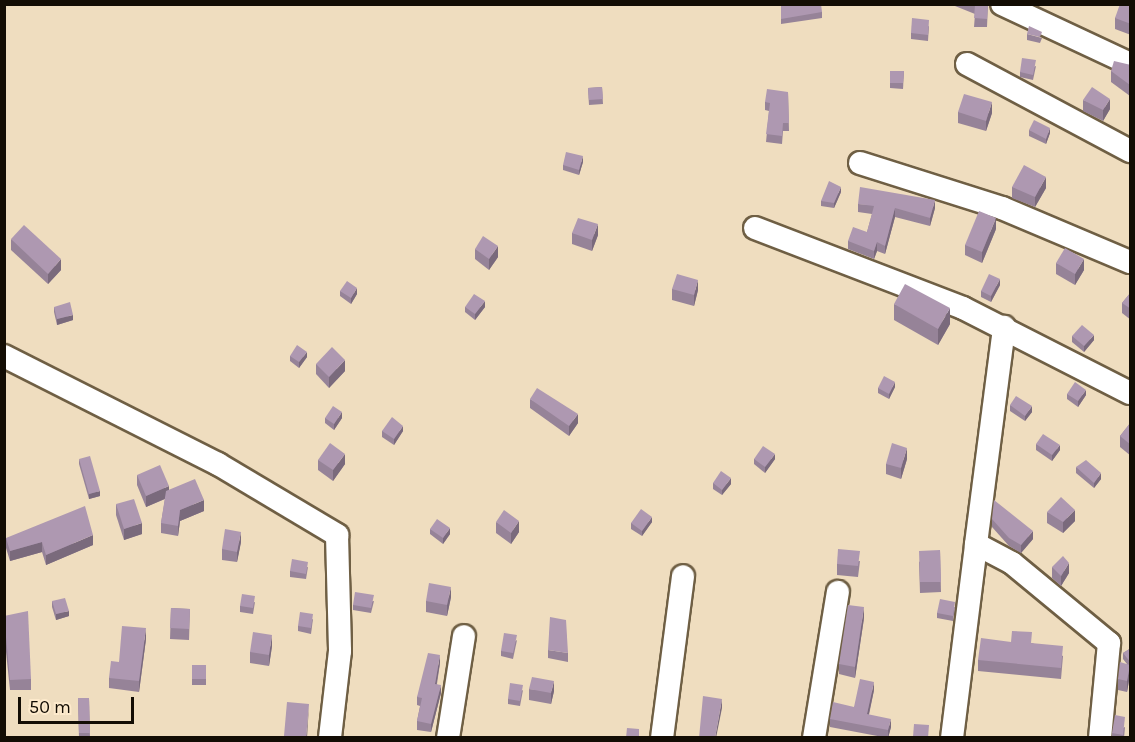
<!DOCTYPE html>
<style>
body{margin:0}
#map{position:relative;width:1135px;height:742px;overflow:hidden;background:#efddbf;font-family:Karla,sans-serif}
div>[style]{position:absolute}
.roads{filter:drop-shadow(2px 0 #6f5f44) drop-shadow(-2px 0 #6f5f44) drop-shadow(0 2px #6f5f44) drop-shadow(0 -2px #6f5f44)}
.minor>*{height:22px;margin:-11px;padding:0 11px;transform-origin:11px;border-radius:11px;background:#fff}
.wall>*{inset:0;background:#968398}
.shaded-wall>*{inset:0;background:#7a6a7c}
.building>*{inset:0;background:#ae98b1}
span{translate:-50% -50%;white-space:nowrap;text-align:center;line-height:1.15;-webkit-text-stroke:5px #fdeacc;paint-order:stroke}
.frame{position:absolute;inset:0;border:6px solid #130d04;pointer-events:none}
.scale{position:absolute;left:18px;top:697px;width:116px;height:27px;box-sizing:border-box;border:3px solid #130d04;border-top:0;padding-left:8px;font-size:18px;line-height:21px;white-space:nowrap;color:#130d04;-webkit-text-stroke:4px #fdeacc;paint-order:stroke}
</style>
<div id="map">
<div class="roads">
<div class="minor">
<div style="left:1002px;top:4px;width:141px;rotate:25.1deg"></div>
<div style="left:967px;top:64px;width:185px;rotate:28.1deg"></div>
<div style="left:860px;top:163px;width:149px;rotate:17.6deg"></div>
<div style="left:1002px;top:208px;width:139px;rotate:22.9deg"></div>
<div style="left:755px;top:228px;width:223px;rotate:21deg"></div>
<div style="left:963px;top:308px;width:187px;rotate:27deg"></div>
<div style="left:4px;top:356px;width:240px;rotate:26.8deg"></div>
<div style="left:218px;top:464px;width:139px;rotate:30.8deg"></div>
<div style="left:337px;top:535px;width:116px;rotate:88.5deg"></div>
<div style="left:340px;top:651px;width:88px;rotate:96.6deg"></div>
<div style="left:976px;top:544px;width:219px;rotate:-82.6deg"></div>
<div style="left:448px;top:738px;width:103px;rotate:-81.1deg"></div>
<div style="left:662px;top:738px;width:163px;rotate:-82.6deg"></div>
<div style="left:814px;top:738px;width:148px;rotate:-80.7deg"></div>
<div style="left:952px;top:738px;width:195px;rotate:-82.9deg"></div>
<div style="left:976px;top:544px;width:41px;rotate:27.8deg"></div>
<div style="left:1012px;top:563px;width:126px;rotate:39.5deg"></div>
<div style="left:1109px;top:643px;width:95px;rotate:95.4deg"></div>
</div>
</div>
<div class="wall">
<div style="clip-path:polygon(950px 4px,988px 4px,987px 27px,974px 27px,975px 14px)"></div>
<div style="clip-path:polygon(1131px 4px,1131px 35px,1115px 29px,1115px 18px)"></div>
<div style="clip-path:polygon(781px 6px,822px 12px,822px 18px,781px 24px)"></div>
<div style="clip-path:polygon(929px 26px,928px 41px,911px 39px,911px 33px)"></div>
<div style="clip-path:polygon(1027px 34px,1042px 38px,1040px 43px,1027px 40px)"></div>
<div style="clip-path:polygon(1131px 65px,1131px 95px,1130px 96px,1111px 82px,1111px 71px)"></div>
<div style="clip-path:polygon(1036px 66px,1033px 80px,1020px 77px,1020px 72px)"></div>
<div style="clip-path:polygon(890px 71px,904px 71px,903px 89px,890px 88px)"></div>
<div style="clip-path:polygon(602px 87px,603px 104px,589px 105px,588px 88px)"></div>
<div style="clip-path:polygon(788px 92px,789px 131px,783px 131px,782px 144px,766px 142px,769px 111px,765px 110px,765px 102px)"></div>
<div style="clip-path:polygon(1083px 100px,1110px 109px,1103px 121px,1083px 111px)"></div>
<div style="clip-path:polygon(958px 112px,992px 113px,986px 131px,958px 123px)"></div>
<div style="clip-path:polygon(1029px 130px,1050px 133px,1046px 144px,1029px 136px)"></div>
<div style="clip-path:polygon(583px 162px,579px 175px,563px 170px,563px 165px)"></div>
<div style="clip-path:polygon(1012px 187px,1046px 188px,1035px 207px,1012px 198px)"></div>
<div style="clip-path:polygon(841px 192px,834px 208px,821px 206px,821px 201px)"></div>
<div style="clip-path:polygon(858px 204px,935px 208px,930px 226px,895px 217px,885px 254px,877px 251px,874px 259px,848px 249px,848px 241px,867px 232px,872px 214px,858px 212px)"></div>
<div style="clip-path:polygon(996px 229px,982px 263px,965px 255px,965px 245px)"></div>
<div style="clip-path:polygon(572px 233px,598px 235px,592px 251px,572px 244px)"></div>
<div style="clip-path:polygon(11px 239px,61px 270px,48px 284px,11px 250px)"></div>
<div style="clip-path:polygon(475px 249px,498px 257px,489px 270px,475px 259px)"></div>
<div style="clip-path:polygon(1056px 263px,1084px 270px,1075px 285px,1056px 274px)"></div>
<div style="clip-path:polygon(1000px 285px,991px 302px,981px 297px,981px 291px)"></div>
<div style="clip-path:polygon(672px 289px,698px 290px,694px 306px,672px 300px)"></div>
<div style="clip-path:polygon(340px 291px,357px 294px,351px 304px,340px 296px)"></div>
<div style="clip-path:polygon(1131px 292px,1131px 320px,1122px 313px,1122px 303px)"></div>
<div style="clip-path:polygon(894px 304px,950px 324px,938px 345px,894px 320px)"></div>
<div style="clip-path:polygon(54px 307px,73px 320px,57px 325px,54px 312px)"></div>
<div style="clip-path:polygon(465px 307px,485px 307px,475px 320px,465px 312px)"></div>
<div style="clip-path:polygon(1072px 336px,1094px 340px,1084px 352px,1072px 342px)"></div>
<div style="clip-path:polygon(290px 356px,307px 357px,299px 368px,290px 361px)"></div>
<div style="clip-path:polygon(316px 364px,345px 371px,329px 388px,316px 374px)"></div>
<div style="clip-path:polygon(895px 387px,889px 399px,878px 393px,878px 388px)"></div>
<div style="clip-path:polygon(1067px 394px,1086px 395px,1078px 407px,1067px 399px)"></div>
<div style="clip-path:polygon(530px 399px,578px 423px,569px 436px,530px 408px)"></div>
<div style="clip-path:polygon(1010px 405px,1032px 412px,1025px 421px,1010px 411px)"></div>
<div style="clip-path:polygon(325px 418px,342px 418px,334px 430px,325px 423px)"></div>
<div style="clip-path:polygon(1131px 422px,1131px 456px,1120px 447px,1120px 436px)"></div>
<div style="clip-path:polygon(382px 431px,403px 431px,394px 445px,382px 437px)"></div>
<div style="clip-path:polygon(1036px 444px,1060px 450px,1052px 461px,1036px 450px)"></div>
<div style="clip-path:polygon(79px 459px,100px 496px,89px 499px,79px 464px)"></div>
<div style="clip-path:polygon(754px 459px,775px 459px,765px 473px,754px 464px)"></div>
<div style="clip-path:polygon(907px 459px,901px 479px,886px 474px,886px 464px)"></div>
<div style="clip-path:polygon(318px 460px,345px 464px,333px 481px,318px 470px)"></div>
<div style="clip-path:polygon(1076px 467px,1101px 479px,1094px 488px,1076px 473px)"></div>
<div style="clip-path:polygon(137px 475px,169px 490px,204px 511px,180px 521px,178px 536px,161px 533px,161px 523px,165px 499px,146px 507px,137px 485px)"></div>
<div style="clip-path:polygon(713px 483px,731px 484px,722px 495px,713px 489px)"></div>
<div style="clip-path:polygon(116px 504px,142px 534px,124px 540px,116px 515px)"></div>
<div style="clip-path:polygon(1047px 512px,1075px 521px,1063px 533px,1047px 523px)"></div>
<div style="clip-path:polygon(992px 519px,1033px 539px,1021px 553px,1009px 546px,992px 527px)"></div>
<div style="clip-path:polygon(496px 522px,519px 532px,511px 544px,496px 533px)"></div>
<div style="clip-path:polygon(652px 522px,642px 536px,631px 529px,631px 523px)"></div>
<div style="clip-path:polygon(430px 529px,450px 534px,443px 544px,430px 534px)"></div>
<div style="clip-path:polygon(6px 538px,93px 545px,46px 565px,42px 552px,10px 561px,6px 548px)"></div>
<div style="clip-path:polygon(241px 542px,237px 562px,222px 560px,222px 549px)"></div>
<div style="clip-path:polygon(940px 550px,941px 592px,920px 593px,919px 562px)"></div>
<div style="clip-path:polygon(860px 561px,858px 577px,837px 575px,837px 564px)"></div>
<div style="clip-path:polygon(308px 567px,306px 579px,290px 577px,290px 571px)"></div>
<div style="clip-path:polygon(1052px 567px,1069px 573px,1061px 586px,1052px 578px)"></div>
<div style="clip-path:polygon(451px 597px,447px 616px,426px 612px,426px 601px)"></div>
<div style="clip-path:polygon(52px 601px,69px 616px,56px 620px,52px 607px)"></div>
<div style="clip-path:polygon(374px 601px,371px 613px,353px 610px,353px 605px)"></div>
<div style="clip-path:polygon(255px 602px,253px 614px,240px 612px,240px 606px)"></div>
<div style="clip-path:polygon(955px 607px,953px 621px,937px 618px,937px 613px)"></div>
<div style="clip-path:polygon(171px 608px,190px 609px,189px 640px,170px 639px)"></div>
<div style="clip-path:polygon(4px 616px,31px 679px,31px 690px,10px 690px,4px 633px)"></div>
<div style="clip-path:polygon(864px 618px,855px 678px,839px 674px,839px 664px)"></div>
<div style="clip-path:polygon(313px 619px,311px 634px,298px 631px,298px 626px)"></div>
<div style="clip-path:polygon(146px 639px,139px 692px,109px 688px,109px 678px,119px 662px)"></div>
<div style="clip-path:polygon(517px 640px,513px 659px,501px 656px,501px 651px)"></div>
<div style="clip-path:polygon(1011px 642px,1032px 643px,1063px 656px,1061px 679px,978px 671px,978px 660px)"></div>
<div style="clip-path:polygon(272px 646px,269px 666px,250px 663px,250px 652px)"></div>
<div style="clip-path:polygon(1131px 648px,1130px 675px,1127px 692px,1118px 690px,1118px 679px,1127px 664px,1123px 659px,1123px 653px)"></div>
<div style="clip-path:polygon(548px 650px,568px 653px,568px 662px,548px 658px)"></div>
<div style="clip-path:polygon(440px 663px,437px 684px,441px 693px,431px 732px,417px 730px,417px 721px,420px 706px,417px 705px,417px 697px)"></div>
<div style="clip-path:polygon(192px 665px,206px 665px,206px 685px,192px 685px)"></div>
<div style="clip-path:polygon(529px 689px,554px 691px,551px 704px,529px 700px)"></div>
<div style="clip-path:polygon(523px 690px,520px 706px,508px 704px,508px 699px)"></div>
<div style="clip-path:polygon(874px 690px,869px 715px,891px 727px,888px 738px,830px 727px,830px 719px,854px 707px)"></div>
<div style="clip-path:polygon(78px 698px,89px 698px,90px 738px,79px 738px)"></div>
<div style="clip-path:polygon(1125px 727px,1124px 738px,1112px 738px,1112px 733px)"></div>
</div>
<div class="shaded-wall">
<div style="clip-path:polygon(1110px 99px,1110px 109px,1103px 121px,1103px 110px)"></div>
<div style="clip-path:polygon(992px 102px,992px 113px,986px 131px,986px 121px)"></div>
<div style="clip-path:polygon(1050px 128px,1050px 133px,1046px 144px,1046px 139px)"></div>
<div style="clip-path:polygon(583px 156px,583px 162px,579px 175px,579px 170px)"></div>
<div style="clip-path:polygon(1046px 177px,1046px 188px,1035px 207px,1035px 197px)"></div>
<div style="clip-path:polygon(841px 187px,841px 192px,834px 208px,834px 203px)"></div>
<div style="clip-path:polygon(935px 200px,935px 208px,930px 226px,930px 218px)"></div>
<div style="clip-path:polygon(895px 208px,895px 217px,885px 254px,885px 246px)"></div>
<div style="clip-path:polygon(996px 218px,996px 229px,982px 263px,982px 252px)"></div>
<div style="clip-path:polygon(598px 224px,598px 235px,592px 251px,592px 240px)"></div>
<div style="clip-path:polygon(877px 242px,877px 251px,874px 259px,874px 251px)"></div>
<div style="clip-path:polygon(498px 246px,498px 257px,489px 270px,489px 259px)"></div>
<div style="clip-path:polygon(61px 259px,61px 270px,48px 284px,48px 274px)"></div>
<div style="clip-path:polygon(1084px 259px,1084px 270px,1075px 285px,1075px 274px)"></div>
<div style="clip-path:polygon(1000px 279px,1000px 285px,991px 302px,991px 296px)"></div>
<div style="clip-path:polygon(698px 280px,698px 290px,694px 306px,694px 295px)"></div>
<div style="clip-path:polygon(357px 288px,357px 294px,351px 304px,351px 298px)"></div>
<div style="clip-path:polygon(485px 301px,485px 307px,475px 320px,475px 314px)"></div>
<div style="clip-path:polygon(950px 308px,950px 324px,938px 345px,938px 329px)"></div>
<div style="clip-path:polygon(73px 315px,73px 320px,57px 325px,57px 319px)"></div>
<div style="clip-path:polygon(1094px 335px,1094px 340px,1084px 352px,1084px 346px)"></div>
<div style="clip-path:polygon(307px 352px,307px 357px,299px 368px,299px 362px)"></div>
<div style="clip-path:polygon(345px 360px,345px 371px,329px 388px,329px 377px)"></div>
<div style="clip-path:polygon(895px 382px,895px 387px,889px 399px,889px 394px)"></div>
<div style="clip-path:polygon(1086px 390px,1086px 395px,1078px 407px,1078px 401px)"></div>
<div style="clip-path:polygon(1032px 406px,1032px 412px,1025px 421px,1025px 416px)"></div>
<div style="clip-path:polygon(342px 412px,342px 418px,334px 430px,334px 424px)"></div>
<div style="clip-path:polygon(578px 414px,578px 423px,569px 436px,569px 426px)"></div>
<div style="clip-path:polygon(403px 426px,403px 431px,394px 445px,394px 439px)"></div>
<div style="clip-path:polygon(1060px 445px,1060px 450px,1052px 461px,1052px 455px)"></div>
<div style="clip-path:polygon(907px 448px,907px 459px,901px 479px,901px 468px)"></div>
<div style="clip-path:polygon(345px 454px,345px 464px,333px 481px,333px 470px)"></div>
<div style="clip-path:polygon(775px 454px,775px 459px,765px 473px,765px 467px)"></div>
<div style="clip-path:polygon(1101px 473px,1101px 479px,1094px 488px,1094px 483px)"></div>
<div style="clip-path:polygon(731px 478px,731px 484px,722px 495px,722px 490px)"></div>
<div style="clip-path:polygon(169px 486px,169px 497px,146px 507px,146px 496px)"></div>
<div style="clip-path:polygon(100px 491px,100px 496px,89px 499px,89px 494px)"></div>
<div style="clip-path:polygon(204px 500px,204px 511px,180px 521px,178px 536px,178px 526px,180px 510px)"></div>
<div style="clip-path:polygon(1075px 510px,1075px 521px,1063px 533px,1063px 522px)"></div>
<div style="clip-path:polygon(652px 517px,652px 522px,642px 536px,642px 531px)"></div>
<div style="clip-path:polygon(519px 521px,519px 532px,511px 544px,511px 533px)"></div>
<div style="clip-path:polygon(142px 523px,142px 534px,124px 540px,124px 529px)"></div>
<div style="clip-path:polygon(450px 528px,450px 534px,443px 544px,443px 538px)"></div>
<div style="clip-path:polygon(1033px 531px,1033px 539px,1021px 553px,1021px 545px)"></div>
<div style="clip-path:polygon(241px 532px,241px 542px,237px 562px,237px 552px)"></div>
<div style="clip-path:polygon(93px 535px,93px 545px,46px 565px,46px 555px)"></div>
<div style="clip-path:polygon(42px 542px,42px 552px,10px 561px,10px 551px)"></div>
<div style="clip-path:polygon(1069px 563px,1069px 573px,1061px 586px,1061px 576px)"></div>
<div style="clip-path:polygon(451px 587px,451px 597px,447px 616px,447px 605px)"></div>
<div style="clip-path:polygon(864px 607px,864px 618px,855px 678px,855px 667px)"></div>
<div style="clip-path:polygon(69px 611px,69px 616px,56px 620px,56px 614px)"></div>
<div style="clip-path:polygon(146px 628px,146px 639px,139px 692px,139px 681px)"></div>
<div style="clip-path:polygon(272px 635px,272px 646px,269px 666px,269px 655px)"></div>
<div style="clip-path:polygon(440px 655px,440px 663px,435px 692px,435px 684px)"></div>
<div style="clip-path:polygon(1130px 665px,1130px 675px,1127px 692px,1127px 681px)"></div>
<div style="clip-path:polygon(554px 681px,554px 691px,551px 704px,551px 693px)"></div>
<div style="clip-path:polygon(874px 682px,874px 690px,867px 722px,867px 714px)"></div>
<div style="clip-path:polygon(441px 685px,441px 693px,431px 732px,431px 724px)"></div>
<div style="clip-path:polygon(722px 699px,722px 708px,716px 738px,715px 738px)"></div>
<div style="clip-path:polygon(309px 704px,307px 738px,306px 738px)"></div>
<div style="clip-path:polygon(891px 719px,891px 727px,888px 738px,888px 730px)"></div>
</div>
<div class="building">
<div style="clip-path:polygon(821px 4px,822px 12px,781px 19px,781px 6px)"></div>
<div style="clip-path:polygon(973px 4px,988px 4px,987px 19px,974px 18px,975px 5px)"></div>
<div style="clip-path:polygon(1120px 4px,1131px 4px,1131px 24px,1115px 18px)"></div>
<div style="clip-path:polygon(912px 18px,929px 20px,928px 35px,911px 33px)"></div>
<div style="clip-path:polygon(1029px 26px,1042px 32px,1040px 37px,1027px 34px)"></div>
<div style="clip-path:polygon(1022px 58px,1036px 60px,1033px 75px,1020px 72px)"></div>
<div style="clip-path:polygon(1114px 61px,1131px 65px,1130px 85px,1111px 71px)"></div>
<div style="clip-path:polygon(890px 71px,904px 71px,903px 83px,890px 83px)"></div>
<div style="clip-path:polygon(602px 87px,603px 99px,589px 100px,588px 88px)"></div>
<div style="clip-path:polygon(1092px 87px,1110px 99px,1103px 110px,1083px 100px)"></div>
<div style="clip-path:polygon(767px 89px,788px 92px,789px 123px,783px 123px,782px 136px,766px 134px,770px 103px,765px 102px)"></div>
<div style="clip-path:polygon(964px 94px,992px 102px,986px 121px,958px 112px)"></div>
<div style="clip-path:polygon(1034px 120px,1050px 128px,1046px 139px,1029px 130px)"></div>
<div style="clip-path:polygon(566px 152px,583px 156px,579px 170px,563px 165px)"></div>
<div style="clip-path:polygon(1024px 165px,1046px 177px,1035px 197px,1012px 187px)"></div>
<div style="clip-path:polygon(829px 181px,841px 187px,834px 203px,821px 201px)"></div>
<div style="clip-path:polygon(860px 187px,935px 200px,930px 218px,895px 208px,885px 246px,877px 242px,874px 251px,848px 241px,853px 227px,867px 232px,874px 206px,858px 204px)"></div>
<div style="clip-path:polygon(979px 211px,996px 218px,982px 252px,965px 245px)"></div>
<div style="clip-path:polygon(578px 218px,598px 224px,592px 240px,572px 233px)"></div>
<div style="clip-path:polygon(24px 225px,61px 259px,48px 274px,11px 239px)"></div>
<div style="clip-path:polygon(483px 236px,498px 246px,489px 259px,475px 249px)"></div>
<div style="clip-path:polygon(1065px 248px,1084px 259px,1075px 274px,1056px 263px)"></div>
<div style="clip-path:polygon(677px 274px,698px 280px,694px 295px,672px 289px)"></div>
<div style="clip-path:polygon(989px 274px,1000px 279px,991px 296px,981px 291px)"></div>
<div style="clip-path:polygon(347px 281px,357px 288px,351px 298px,340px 291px)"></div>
<div style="clip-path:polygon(905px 284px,950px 308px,938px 329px,894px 304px)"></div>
<div style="clip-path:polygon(1131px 292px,1131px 309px,1122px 303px)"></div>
<div style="clip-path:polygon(474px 294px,485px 301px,475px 314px,465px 307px)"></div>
<div style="clip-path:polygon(70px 302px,73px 315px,57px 319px,54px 307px)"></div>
<div style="clip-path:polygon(1082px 325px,1094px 335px,1084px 346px,1072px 336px)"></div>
<div style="clip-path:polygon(297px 345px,307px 352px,299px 362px,290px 356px)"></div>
<div style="clip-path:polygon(332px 347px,345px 360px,329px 377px,316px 364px)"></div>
<div style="clip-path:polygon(884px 376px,895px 382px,889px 394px,878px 388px)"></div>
<div style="clip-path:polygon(1075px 382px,1086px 390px,1078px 401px,1067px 394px)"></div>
<div style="clip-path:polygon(537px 388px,578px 414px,569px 426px,530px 399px)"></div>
<div style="clip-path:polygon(1016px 396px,1032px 406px,1025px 416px,1010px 405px)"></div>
<div style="clip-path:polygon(333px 406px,342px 412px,334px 424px,325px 418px)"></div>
<div style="clip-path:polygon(392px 417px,403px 426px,394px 439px,382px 431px)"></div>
<div style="clip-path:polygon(1131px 422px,1131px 445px,1120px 436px)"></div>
<div style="clip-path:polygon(1043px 434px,1060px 445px,1052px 455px,1036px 444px)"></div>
<div style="clip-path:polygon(330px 443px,345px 454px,333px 470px,318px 460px)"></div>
<div style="clip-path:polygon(892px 443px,907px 448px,901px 468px,886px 464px)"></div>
<div style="clip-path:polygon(763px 446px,775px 454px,765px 467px,754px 459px)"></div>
<div style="clip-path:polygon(90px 456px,100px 491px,89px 494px,79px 459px)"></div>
<div style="clip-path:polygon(1086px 460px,1101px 473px,1094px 483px,1076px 467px)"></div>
<div style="clip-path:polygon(160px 465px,169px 486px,146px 496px,137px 475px)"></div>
<div style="clip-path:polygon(721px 471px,731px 478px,722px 490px,713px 483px)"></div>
<div style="clip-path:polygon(195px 479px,204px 500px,180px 510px,178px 526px,161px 523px,166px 491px)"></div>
<div style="clip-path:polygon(1061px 497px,1075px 510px,1063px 522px,1047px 512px)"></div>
<div style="clip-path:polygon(134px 499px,142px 523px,124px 529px,116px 504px)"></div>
<div style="clip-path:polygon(994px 500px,1033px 531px,1021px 545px,1009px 538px,992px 519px)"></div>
<div style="clip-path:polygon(85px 506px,93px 535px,46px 555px,42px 542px,10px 551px,6px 538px)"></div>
<div style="clip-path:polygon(641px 509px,652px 517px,642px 531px,631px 523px)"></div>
<div style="clip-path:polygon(504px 510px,519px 521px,511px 533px,496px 522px)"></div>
<div style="clip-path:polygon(437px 519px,450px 528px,443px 538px,430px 529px)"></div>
<div style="clip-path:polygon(225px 529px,241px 532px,237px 552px,222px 549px)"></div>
<div style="clip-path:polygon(838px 549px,860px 551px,858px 566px,837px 564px)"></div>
<div style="clip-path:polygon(940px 550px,941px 582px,920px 582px,919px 551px)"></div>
<div style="clip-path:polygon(1063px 556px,1069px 563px,1061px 576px,1052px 567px)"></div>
<div style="clip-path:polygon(292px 559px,308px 562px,306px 574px,290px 571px)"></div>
<div style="clip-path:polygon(429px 583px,451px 587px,447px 605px,426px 601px)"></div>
<div style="clip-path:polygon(355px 592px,374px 595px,371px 608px,353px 605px)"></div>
<div style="clip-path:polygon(242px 594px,255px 596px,253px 608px,240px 606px)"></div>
<div style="clip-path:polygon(65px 598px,69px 611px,56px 614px,52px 601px)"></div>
<div style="clip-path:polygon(940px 599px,955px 602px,953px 616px,937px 613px)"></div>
<div style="clip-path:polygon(848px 605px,864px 607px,855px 667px,839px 664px)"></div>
<div style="clip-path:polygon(171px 608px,190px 609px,189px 629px,170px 628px)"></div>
<div style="clip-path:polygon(28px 611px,31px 679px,10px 680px,4px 616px)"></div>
<div style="clip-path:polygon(300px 612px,313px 614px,311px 628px,298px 626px)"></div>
<div style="clip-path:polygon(550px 617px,566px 620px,568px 653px,548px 650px)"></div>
<div style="clip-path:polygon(122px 626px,146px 628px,139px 681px,109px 678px,111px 661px,119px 662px)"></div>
<div style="clip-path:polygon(1012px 631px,1032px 632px,1031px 643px,1063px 646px,1061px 668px,978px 660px,981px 638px,1011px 642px)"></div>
<div style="clip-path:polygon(253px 632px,272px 635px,269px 655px,250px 652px)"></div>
<div style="clip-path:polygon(504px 633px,517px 635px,513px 653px,501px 651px)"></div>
<div style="clip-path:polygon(1131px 648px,1131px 663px,1123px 653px)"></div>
<div style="clip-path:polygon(428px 653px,440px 655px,435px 684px,441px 685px,431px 724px,417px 721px,422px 698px,417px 697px)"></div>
<div style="clip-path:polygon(1120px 662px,1130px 665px,1127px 681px,1118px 679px)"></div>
<div style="clip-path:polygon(192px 665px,206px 665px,206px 679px,192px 679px)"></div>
<div style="clip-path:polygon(532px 677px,554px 681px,551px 693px,529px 689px)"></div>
<div style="clip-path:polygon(860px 679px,874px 682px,867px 714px,891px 719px,888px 730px,830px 719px,833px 702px,854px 707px)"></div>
<div style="clip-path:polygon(510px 683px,523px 685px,520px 701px,508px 699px)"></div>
<div style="clip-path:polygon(703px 696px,722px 699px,715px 738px,699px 738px)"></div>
<div style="clip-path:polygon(78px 698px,89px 698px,90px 733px,79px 733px)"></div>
<div style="clip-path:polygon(287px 702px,309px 704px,306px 738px,284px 736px)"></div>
<div style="clip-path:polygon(1115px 715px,1125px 717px,1123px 735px,1112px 733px)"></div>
<div style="clip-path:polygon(914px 724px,929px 725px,928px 738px,913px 737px)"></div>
<div style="clip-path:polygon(627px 728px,639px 729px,639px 738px,626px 738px)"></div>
</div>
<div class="frame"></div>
<div class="scale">50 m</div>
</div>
